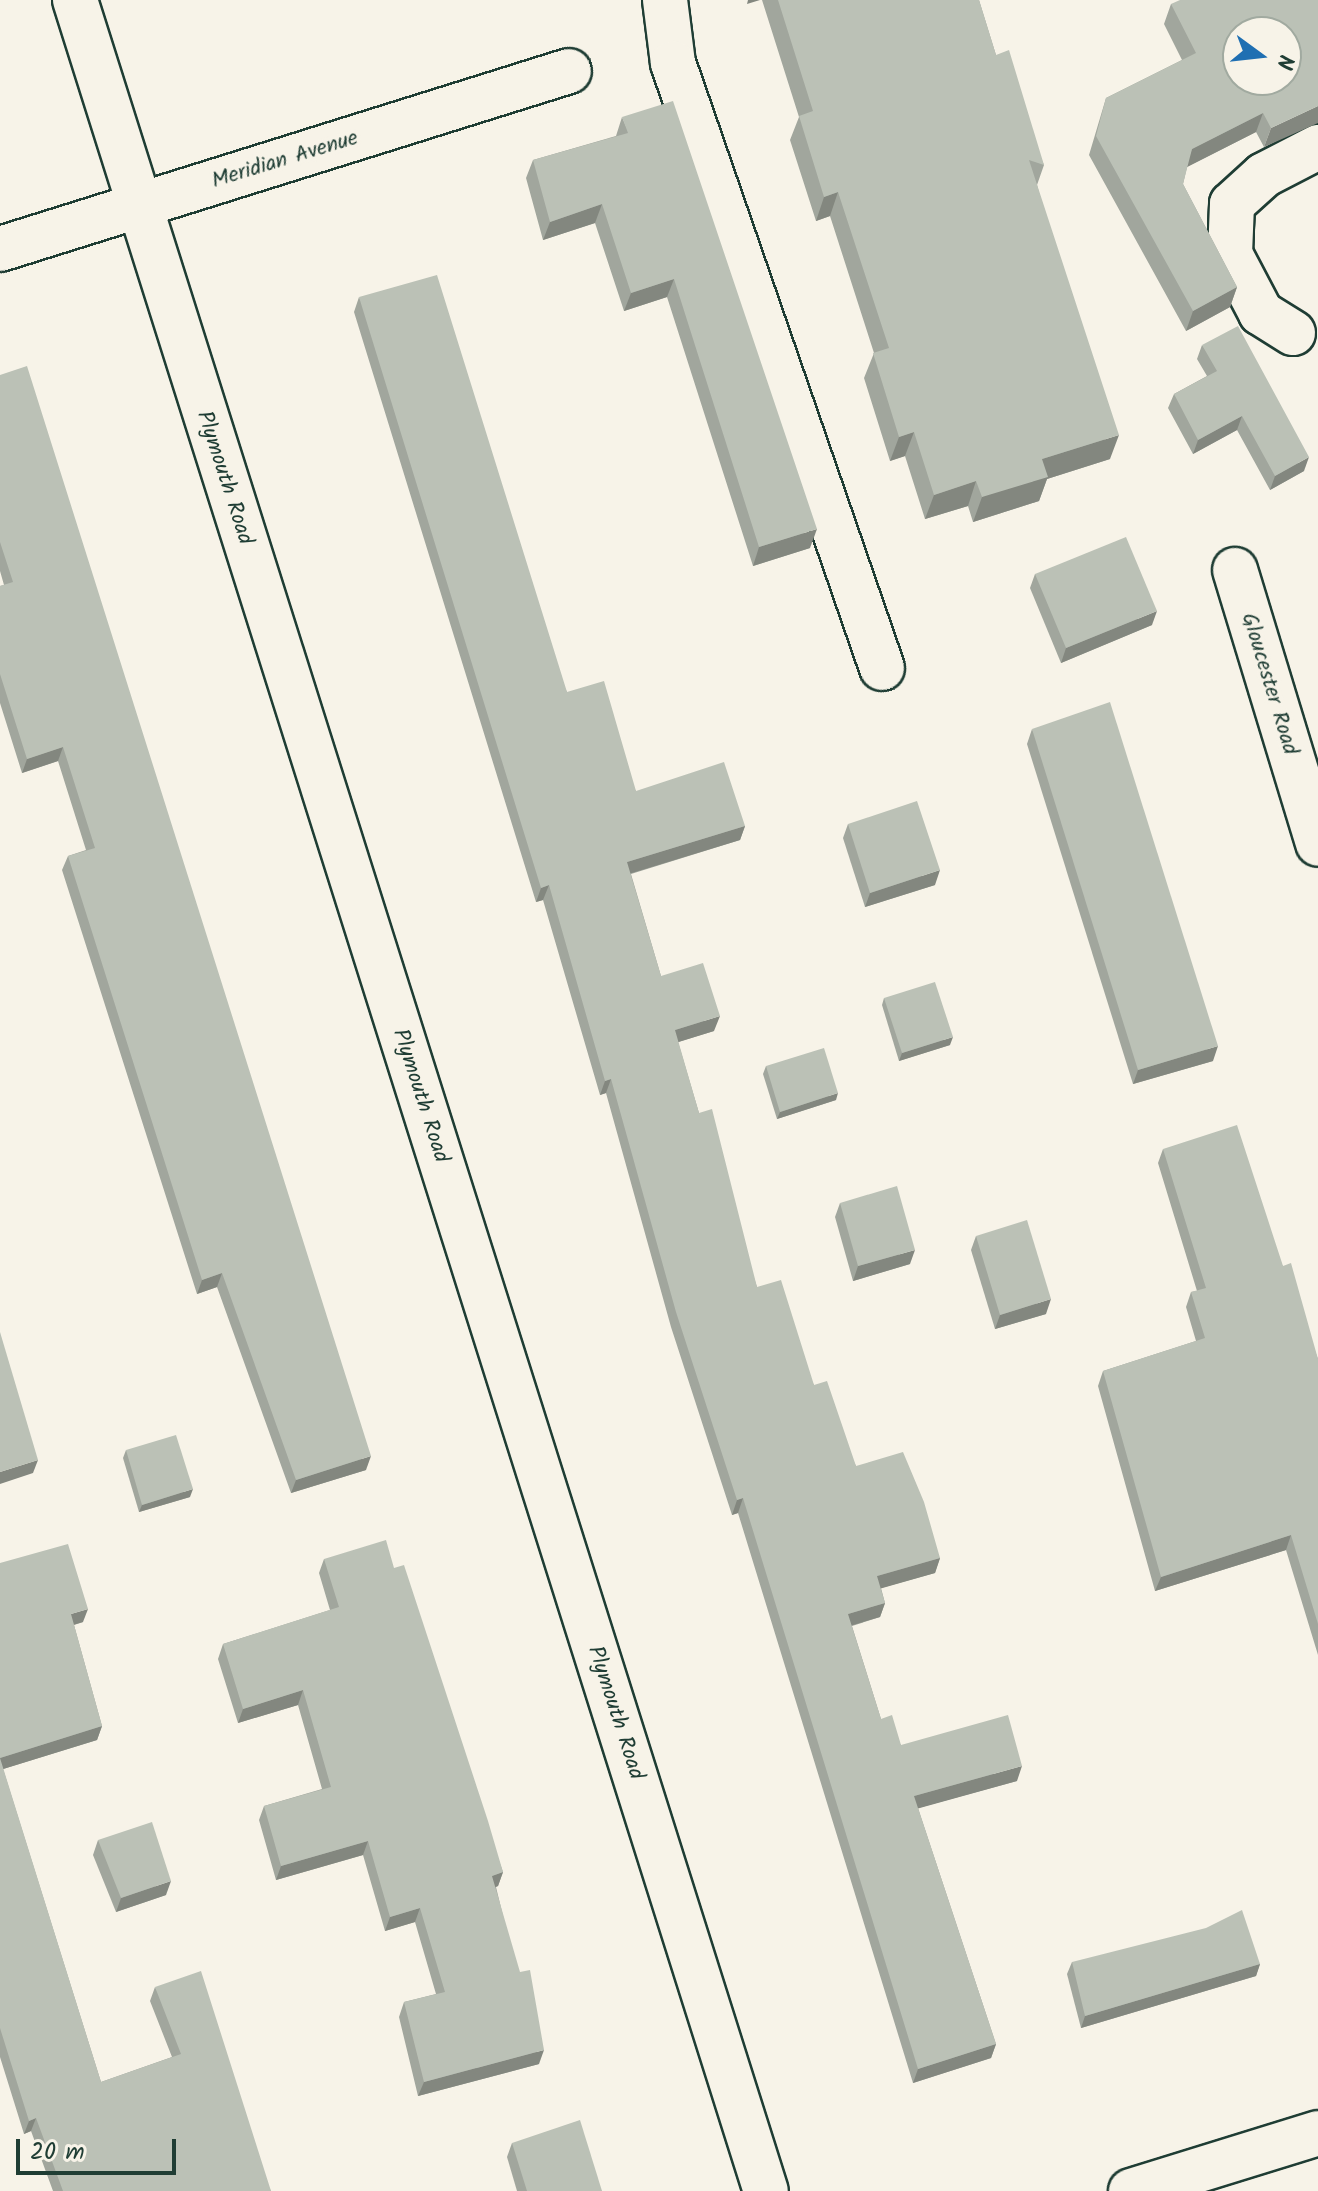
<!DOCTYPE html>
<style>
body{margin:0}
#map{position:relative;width:1318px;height:2191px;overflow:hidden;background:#f7f3e8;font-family:Kalam,sans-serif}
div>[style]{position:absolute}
.roads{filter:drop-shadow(2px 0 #1f3d34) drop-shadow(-2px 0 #1f3d34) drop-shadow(0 2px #1f3d34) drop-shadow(0 -2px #1f3d34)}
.minor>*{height:44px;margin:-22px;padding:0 22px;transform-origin:22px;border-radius:22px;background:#f7f3e8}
.wall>*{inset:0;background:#a1a69d}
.shaded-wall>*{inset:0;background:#83877f}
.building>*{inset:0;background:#bbc1b6}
span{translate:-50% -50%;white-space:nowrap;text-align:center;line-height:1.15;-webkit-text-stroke:7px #f7f3e8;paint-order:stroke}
.street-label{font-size:22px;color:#1f3d34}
.north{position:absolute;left:1222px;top:16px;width:80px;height:80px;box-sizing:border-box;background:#f7f3e8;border:2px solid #a1aaa0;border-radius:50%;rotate:105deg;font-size:22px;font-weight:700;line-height:32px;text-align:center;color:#1f3d34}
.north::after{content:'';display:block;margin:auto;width:28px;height:36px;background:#1f6fb2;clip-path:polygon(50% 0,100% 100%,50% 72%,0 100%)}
.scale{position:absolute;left:16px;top:2139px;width:160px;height:36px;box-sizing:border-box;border:4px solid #1f3d34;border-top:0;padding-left:10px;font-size:24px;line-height:28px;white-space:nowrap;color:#1f3d34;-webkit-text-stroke:6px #f7f3e8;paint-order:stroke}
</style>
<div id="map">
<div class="roads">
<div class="minor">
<div style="left:75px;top:0;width:2297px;rotate:72.5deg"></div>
<div style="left:665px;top:0;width:64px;rotate:82.8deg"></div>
<div style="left:673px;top:63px;width:640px;rotate:70.94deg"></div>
<div style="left:0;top:249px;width:596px;rotate:-17.37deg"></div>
<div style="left:1293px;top:333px;width:38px;rotate:-148deg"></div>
<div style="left:1261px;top:313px;width:67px;rotate:-117.7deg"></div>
<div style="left:1230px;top:254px;width:50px;rotate:-87.7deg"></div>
<div style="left:1232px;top:204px;width:43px;rotate:-42.2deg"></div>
<div style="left:1264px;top:175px;width:61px;rotate:-27.4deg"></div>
<div style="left:1235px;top:570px;width:286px;rotate:73.1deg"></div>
<div style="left:1131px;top:2191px;width:196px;rotate:-17.2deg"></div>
</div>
</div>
<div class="wall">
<div style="clip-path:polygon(762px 0,979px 0,996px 55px,1044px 165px,1037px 185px,1110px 459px,1047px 479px,1039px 501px,973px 522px,968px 506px,925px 519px,905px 456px,890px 461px,864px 378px,874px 353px,830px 216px,816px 221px,790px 140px,799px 117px)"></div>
<div style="clip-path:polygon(1318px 0,1264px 147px,1256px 132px,1187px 167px,1183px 184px,1237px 287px,1230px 307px,1186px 331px,1089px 155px,1106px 98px,1182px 60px,1164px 24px,1171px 4px)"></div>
<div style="clip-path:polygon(622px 117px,810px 548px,753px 566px,667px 297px,624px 311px,595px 223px,543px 240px,526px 178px,533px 160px,616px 136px)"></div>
<div style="clip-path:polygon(359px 297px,567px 692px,636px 791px,745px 826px,740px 840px,631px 874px,661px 976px,714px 1031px,678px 1042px,699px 1113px,757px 1287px,814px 1385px,856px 1466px,940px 1558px,935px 1573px,881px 1588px,885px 1603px,880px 1617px,852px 1626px,881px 1719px,901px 1745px,1017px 1781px,918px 1808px,996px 2044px,991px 2058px,913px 2083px,738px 1513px,732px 1515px,671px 1327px,606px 1093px,600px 1095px,543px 900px,536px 902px,354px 312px)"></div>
<div style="clip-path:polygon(1202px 345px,1304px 471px,1270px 490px,1237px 430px,1193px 454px,1168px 408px,1174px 394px,1207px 376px,1197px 359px)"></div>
<div style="clip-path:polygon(0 375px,366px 1470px,291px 1493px,217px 1287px,197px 1294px,62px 870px,68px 856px,86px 850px,58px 761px,22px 773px,0 703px,0 586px,4px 585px,0 571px)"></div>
<div style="clip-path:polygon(1035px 574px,1152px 625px,1061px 663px,1030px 588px)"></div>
<div style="clip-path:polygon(1032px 729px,1213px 1061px,1133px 1084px,1027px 744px)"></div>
<div style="clip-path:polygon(848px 824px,935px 885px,865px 907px,843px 838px)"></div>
<div style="clip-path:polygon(884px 998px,950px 1045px,899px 1061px,882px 1005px)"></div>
<div style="clip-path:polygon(766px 1066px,836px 1100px,777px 1119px,763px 1074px)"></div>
<div style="clip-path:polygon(1163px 1149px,1283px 1266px,1318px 1359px,1318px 1655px,1286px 1550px,1155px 1591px,1098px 1386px,1103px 1371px,1196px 1341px,1186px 1307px,1191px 1292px,1197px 1291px,1158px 1163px)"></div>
<div style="clip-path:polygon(840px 1203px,910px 1264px,853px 1281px,835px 1217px)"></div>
<div style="clip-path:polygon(976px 1236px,1046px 1314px,995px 1329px,971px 1250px)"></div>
<div style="clip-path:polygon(126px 1450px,190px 1497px,139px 1512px,123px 1458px)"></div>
<div style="clip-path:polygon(324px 1559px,394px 1568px,503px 1872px,498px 1886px,496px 1887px,539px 2064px,418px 2096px,399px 2017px,404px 2002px,436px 1994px,415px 1922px,385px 1931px,363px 1855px,276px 1880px,259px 1820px,264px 1806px,322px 1789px,298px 1705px,238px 1723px,218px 1659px,223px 1644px,330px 1610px,319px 1573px)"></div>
<div style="clip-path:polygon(0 1563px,83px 1622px,74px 1625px,102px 1726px,97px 1740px,3px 1769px,101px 2082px,172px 2057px,150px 2001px,155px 1987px,271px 2191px,53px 2191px,31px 2131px,24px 2134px,0 2057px)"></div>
<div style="clip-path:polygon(98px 1840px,166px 1895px,116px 1912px,93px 1855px)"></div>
<div style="clip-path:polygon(1072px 1962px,1260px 1964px,1256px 1976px,1081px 2028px,1067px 1974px)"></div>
<div style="clip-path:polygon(512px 2143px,602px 2191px,517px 2191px,507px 2157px)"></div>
</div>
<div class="shaded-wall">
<div style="clip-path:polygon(748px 0,760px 0,747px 4px)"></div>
<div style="clip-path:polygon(1318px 106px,1318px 123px,1264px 147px,1271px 128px)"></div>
<div style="clip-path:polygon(1263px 113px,1256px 132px,1185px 168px,1192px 149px)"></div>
<div style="clip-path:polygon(838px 192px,830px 216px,816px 221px,824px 197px)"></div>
<div style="clip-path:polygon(602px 204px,595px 223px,543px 240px,550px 222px)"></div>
<div style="clip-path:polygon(674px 279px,667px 297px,624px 311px,631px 293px)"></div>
<div style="clip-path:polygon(1237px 287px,1230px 307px,1186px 331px,1193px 311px)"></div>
<div style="clip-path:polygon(1242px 416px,1237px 430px,1193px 454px,1198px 440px)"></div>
<div style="clip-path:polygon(914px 432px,905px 456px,890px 461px,899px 437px)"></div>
<div style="clip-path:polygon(1119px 435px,1110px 459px,1047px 479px,1039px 501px,973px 522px,982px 497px,1042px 459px)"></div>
<div style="clip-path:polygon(1309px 457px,1304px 471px,1270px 490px,1275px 476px)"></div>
<div style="clip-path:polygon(976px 481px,968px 506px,925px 519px,934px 495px)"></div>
<div style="clip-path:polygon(817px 529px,810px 548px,753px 566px,759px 547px)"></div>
<div style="clip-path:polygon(1157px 611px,1152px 625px,1061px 663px,1066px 648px)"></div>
<div style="clip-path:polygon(63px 747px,58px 761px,22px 773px,27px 759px)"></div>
<div style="clip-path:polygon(745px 826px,740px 840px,622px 876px,627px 862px)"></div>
<div style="clip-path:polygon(940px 870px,935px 885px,865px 907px,870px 893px)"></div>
<div style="clip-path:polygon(549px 885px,543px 900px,536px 902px,541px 888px)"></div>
<div style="clip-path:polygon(720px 1016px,714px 1031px,669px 1045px,675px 1030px)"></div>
<div style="clip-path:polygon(953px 1037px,950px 1045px,899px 1061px,902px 1053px)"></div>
<div style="clip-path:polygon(1218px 1046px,1213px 1061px,1133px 1084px,1138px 1070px)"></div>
<div style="clip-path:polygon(611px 1079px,606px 1093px,600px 1095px,605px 1081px)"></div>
<div style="clip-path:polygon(838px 1093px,836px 1100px,777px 1119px,780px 1112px)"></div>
<div style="clip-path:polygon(915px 1250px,910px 1264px,853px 1281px,858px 1266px)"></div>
<div style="clip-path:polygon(222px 1273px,217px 1287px,197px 1294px,202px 1280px)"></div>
<div style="clip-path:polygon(1051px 1299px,1046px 1314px,995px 1329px,1000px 1315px)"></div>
<div style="clip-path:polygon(371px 1456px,366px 1470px,291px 1493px,296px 1480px)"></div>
<div style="clip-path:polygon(38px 1460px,33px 1473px,0 1484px,0 1472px)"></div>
<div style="clip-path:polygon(193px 1489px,190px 1497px,139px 1512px,142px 1505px)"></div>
<div style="clip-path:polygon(743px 1498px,738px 1513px,732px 1515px,737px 1500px)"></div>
<div style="clip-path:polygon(1291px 1535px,1286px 1550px,1155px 1591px,1161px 1577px)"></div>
<div style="clip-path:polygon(940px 1558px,935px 1573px,872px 1591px,877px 1576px)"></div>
<div style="clip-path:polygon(885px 1603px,880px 1617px,843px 1628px,848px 1614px)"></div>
<div style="clip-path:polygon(88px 1609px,83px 1622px,66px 1627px,71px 1614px)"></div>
<div style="clip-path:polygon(303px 1690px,298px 1705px,238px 1723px,243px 1709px)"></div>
<div style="clip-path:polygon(102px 1726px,97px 1740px,0 1770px,0 1758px)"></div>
<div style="clip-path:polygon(1022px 1766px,1017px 1781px,909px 1811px,914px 1796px)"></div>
<div style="clip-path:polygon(368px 1841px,363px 1855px,276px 1880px,281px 1866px)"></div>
<div style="clip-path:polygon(503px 1872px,498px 1886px,487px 1890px,492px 1876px)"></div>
<div style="clip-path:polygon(171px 1881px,166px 1895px,116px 1912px,121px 1898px)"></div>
<div style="clip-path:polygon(420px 1908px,415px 1922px,385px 1931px,390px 1917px)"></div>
<div style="clip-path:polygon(1260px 1964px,1256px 1976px,1081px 2028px,1085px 2016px)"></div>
<div style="clip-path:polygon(996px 2044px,991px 2058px,913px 2083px,918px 2069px)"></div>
<div style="clip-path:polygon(544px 2050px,539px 2064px,418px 2096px,424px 2082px)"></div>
<div style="clip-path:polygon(36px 2118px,31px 2131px,24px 2134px,29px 2121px)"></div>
</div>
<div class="building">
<div style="clip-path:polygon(778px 0,979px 0,996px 55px,1009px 50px,1044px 165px,1029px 160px,1119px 435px,1042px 459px,1048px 477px,982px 497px,976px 481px,934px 495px,914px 432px,899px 437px,873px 353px,889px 348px,838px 192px,824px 197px,799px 116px,813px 111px)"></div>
<div style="clip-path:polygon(evenodd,1180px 0,1318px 0,1318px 106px,1271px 128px,1263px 113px,1192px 149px,1183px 184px,1237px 287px,1193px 311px,1096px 136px,1106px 98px,1196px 53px,1171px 4px,1180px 0,1238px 32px,1286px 32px,1286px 80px,1238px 80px,1238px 32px)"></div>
<div style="clip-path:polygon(673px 101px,817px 529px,759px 547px,674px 279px,631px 293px,602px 204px,550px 222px,533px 160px,628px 133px,622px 117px)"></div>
<div style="clip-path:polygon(437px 275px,567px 692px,604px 681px,636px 791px,724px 762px,745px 826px,627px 862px,661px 976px,703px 963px,720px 1016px,675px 1030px,699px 1113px,712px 1109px,757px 1287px,781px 1280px,814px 1385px,827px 1381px,856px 1466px,903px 1452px,924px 1502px,940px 1558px,877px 1576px,885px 1603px,848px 1614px,881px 1719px,892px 1715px,901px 1745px,1008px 1715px,1022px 1766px,914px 1796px,996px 2044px,918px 2069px,743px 1498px,737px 1500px,676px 1312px,611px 1079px,605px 1081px,549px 885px,541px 888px,359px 297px)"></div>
<div style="clip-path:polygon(1238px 326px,1309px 457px,1275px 476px,1242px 416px,1198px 440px,1174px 394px,1217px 371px,1202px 345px)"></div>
<div style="clip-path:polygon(27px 366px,371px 1456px,296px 1480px,222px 1273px,202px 1280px,68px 856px,95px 848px,63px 747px,27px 759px,0 674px,0 586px,13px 582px,0 542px,0 375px)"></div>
<div style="clip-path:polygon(1126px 537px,1157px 611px,1066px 648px,1035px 574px)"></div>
<div style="clip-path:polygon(1110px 702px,1218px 1046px,1138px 1070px,1032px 729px)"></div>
<div style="clip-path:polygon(917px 801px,940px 870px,870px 893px,848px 824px)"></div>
<div style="clip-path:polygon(935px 982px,953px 1037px,902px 1053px,884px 998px)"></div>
<div style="clip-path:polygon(824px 1048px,838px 1093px,780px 1112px,766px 1066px)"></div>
<div style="clip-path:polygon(1237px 1125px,1283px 1266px,1291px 1263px,1318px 1359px,1318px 1624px,1291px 1535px,1161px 1577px,1103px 1371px,1205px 1338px,1191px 1292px,1206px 1288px,1163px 1149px)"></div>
<div style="clip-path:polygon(897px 1186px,915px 1250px,858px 1266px,840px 1203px)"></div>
<div style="clip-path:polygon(1027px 1220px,1051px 1299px,1000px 1315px,976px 1236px)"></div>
<div style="clip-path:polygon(0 1332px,38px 1460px,0 1472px)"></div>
<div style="clip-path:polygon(176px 1435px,193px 1489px,142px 1505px,126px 1450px)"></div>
<div style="clip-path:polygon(386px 1540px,394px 1568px,404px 1565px,488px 1821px,503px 1872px,492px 1876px,520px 1972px,530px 1970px,544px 2050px,424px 2082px,404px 2002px,445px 1992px,420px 1908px,390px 1917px,368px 1841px,281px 1866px,264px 1806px,331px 1787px,303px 1690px,243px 1709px,223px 1644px,339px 1607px,324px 1559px)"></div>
<div style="clip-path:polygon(68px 1544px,88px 1609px,71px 1614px,102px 1726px,0 1758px,0 1563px)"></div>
<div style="clip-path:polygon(0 1758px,101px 2082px,181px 2054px,155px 1987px,201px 1971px,271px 2191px,63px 2191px,36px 2118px,29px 2121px,0 2028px)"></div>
<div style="clip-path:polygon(152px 1822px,171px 1881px,121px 1898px,98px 1840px)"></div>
<div style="clip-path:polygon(1242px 1910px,1260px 1964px,1085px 2016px,1072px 1962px,1206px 1928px)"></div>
<div style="clip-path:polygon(580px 2120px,602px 2191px,527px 2191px,512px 2143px)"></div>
</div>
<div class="street-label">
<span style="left:285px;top:160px;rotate:-17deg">Meridian Avenue</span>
<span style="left:224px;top:478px;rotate:72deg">Plymouth Road</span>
<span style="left:1269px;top:684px;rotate:73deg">Gloucester Road</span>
<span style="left:420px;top:1096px;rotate:72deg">Plymouth Road</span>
<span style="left:615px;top:1713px;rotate:72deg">Plymouth Road</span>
</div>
<div class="north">N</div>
<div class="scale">20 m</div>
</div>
